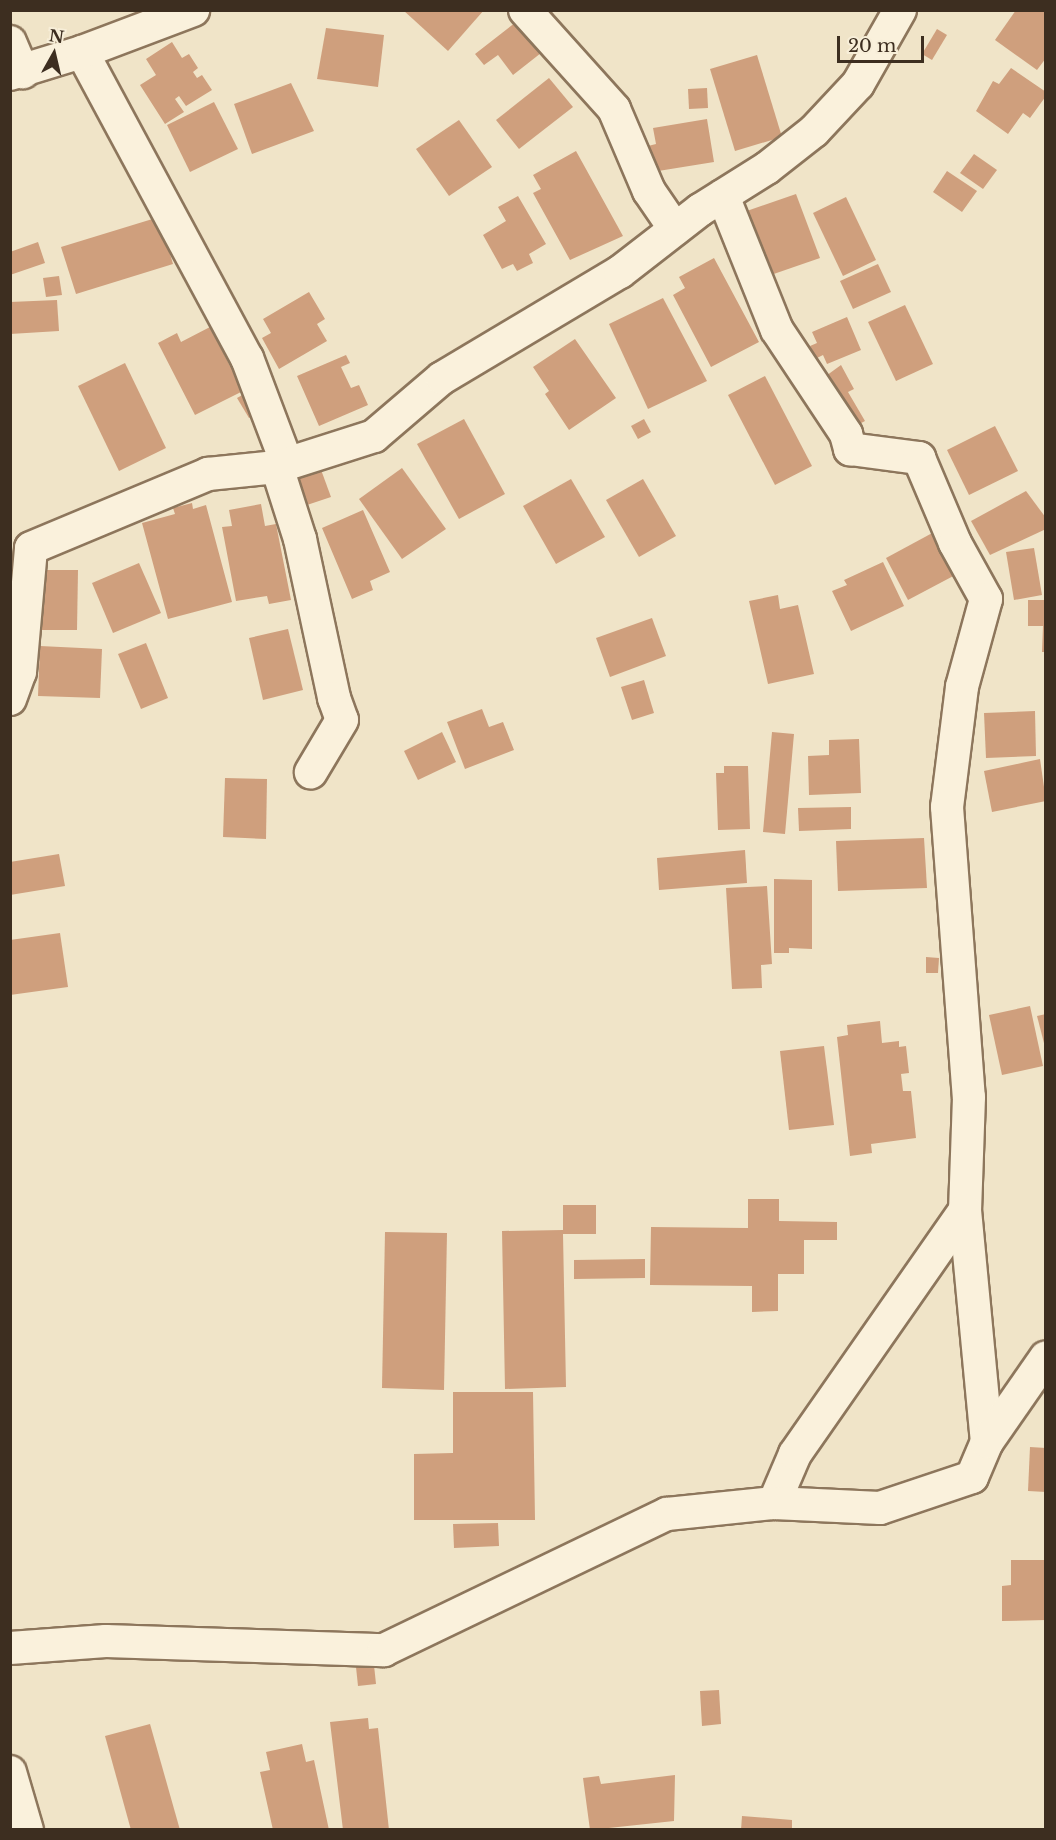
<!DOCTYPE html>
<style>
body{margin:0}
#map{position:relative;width:1056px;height:1840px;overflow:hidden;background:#f0e4c8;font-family:"Libre Baskerville",serif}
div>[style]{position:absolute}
.building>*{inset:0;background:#cf9f7d}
.roads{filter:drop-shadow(2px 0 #8d765c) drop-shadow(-2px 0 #8d765c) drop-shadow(0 2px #8d765c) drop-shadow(0 -2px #8d765c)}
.minor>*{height:32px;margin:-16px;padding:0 16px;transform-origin:16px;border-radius:16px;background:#faf1dc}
span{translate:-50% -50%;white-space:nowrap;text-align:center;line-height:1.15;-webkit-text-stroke:6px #f7eed8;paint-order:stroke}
.frame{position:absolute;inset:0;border:12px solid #3d2e20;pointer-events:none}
.north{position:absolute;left:24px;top:24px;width:60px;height:60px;-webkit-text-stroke:4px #f7eed8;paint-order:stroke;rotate:8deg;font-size:16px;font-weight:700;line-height:24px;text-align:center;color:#3d2e20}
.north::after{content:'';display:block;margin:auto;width:21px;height:27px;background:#3d2e20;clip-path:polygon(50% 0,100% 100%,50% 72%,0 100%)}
.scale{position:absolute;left:837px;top:36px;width:87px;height:27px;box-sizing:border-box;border:3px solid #3d2e20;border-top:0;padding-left:8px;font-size:18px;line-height:21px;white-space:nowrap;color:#3d2e20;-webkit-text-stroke:4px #f7eed8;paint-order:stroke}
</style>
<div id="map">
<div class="building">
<div style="clip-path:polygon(403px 10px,484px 10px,448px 51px)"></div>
<div style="clip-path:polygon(1016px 10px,1046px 10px,1046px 58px,1037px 70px,995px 40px)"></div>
<div style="clip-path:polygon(516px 22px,541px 53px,513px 75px,498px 55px,484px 65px,475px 54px)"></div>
<div style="clip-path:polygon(326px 28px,384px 35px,378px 87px,317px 79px)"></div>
<div style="clip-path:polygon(937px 29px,947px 35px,932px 60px,922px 54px)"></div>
<div style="clip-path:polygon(172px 42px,182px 58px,189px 54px,198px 68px,193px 72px,197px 78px,202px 75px,212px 90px,186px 106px,179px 96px,175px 99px,184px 112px,165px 124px,140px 85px,156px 75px,146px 59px)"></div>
<div style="clip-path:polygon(757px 55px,782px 137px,735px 151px,710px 69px)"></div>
<div style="clip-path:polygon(1011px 68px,1046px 92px,1046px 96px,1030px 118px,1023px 113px,1008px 134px,976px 111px,993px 81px,999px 84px)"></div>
<div style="clip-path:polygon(549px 78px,573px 107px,519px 149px,496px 120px)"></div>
<div style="clip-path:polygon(291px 83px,314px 131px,252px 154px,234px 104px)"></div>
<div style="clip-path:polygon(707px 88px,708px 108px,689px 109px,688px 89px)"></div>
<div style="clip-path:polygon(214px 102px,238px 149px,190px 172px,167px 125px)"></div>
<div style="clip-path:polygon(707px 119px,714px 162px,652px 172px,648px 146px,656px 144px,653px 128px)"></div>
<div style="clip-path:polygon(459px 120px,492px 167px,449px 196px,416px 149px)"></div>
<div style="clip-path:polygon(576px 151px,623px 236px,570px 260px,533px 193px,541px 189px,533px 175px)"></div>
<div style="clip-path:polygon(974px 154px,997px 170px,983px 189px,960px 173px)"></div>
<div style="clip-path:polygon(947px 171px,977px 191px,962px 212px,933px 192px)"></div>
<div style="clip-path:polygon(796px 194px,820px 258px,765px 277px,741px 213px)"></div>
<div style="clip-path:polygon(518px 196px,546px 244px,529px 254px,533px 263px,517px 271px,513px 264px,502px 269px,483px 235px,506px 221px,498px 207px)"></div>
<div style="clip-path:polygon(846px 197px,876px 260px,843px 276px,813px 213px)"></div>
<div style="clip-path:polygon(159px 217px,173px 264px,76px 294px,61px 247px)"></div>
<div style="clip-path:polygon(38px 242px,45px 263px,10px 275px,10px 252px)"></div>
<div style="clip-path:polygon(714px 258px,759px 342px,711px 367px,673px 295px,685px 288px,679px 277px)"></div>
<div style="clip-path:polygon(878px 264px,891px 292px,853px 309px,840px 281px)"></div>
<div style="clip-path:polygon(59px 276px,62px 295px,46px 297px,43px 278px)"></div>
<div style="clip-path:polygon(309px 292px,325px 319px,317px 324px,327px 341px,279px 369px,262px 338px,271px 333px,263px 319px)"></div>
<div style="clip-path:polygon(663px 298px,707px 381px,648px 409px,609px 324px)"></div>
<div style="clip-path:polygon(57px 300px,59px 331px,10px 334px,10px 302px)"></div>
<div style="clip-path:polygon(905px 305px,933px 364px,896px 381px,868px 322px)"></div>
<div style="clip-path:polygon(847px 317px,861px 350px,827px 364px,823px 355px,815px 359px,810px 346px,817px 343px,812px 332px)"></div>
<div style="clip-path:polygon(210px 327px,243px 391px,195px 415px,158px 343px,177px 333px,181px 342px)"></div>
<div style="clip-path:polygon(575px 339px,616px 398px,569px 430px,545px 394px,549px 391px,533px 367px)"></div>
<div style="clip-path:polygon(346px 355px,350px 363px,341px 367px,351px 388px,359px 385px,368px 405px,319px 426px,297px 376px)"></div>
<div style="clip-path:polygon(125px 363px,166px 448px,119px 471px,78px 386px)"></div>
<div style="clip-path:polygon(841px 365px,854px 389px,848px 392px,865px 421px,846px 431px,819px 381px)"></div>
<div style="clip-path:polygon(765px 376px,812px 466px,775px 485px,728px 395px)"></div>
<div style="clip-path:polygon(253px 389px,265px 410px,249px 418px,237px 398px)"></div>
<div style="clip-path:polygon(464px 419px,505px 494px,459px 519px,417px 444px)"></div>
<div style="clip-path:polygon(644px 419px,651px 432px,638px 439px,631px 426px)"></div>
<div style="clip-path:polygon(995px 426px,1018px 471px,969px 495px,947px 450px)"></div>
<div style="clip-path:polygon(320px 467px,331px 497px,307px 505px,297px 475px)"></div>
<div style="clip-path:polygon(402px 468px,446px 529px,402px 559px,359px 499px)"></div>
<div style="clip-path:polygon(571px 479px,605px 537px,556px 564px,523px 506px)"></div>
<div style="clip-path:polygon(643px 479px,676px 536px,639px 557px,606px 500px)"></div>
<div style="clip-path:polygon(1026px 491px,1046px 518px,1046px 529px,990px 555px,971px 521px)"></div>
<div style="clip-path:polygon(192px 503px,193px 509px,206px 505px,232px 602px,168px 619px,142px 523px,175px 514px,173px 508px)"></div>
<div style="clip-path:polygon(261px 504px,265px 526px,276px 524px,291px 600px,269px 604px,267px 596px,236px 601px,222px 527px,232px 526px,229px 510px)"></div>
<div style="clip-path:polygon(363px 510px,390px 572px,370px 581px,373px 590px,352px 599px,322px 528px)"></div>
<div style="clip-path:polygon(936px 531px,959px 573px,908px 600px,886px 558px)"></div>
<div style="clip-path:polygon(1034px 548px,1042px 595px,1014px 600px,1006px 552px)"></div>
<div style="clip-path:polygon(883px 562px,904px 606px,851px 631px,832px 591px,847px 585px,844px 580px)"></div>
<div style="clip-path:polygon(139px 563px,161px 613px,113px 633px,92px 583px)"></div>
<div style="clip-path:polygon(38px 570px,78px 570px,77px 630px,38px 630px)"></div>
<div style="clip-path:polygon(778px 595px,780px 609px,798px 605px,814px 674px,768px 684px,749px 601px)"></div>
<div style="clip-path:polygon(1028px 600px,1046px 600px,1046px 652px,1042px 652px,1043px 626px,1028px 626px)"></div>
<div style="clip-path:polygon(652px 618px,666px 656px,610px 677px,596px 638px)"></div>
<div style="clip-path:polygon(288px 629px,303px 690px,263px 700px,249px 638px)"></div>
<div style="clip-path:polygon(146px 643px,168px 698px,141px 709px,118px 654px)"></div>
<div style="clip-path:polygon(40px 646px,102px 649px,100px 698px,38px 696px)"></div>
<div style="clip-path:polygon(644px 680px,654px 713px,632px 720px,621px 687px)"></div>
<div style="clip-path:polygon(482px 709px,489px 727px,503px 722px,514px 750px,465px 769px,447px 722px)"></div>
<div style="clip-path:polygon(1035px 711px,1036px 756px,986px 758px,984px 713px)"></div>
<div style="clip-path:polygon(442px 732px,456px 762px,418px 780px,404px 751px)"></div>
<div style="clip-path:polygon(772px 732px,794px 734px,785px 834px,763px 832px)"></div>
<div style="clip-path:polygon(859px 739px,861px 793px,809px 795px,808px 756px,829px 755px,829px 740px)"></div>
<div style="clip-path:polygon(1040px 759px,1046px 801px,992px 812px,984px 771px)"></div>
<div style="clip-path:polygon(724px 766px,748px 766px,750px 829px,718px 830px,716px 773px,724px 773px)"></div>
<div style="clip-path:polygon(225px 778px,267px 779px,266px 839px,223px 837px)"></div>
<div style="clip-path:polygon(851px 807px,851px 829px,799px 831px,798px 808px)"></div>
<div style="clip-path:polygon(924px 838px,927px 888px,838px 891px,836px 841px)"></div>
<div style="clip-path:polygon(745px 850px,747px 883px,659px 890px,657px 858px)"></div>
<div style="clip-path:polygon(59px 854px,65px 886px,10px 895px,10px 862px)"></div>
<div style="clip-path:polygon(774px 879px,812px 880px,812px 949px,789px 948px,789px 953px,774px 953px)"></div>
<div style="clip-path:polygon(767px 886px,772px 964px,761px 965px,762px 988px,732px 989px,726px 888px)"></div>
<div style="clip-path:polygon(60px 933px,68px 987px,10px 995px,10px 940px)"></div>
<div style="clip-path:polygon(926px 957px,939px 958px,938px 973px,926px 973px)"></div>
<div style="clip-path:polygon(1030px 1006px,1043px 1066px,1002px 1075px,989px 1015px)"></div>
<div style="clip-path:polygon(1046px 1014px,1046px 1047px,1045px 1047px,1037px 1016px)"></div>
<div style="clip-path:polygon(880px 1021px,882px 1043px,899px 1041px,899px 1047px,906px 1046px,909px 1073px,901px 1074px,903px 1091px,911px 1091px,916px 1138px,871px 1144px,872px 1153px,850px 1156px,837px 1037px,848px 1035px,847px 1025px)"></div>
<div style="clip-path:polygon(824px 1046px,834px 1125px,789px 1130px,780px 1051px)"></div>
<div style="clip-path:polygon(748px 1199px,779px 1199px,779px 1221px,837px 1222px,837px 1240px,804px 1240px,804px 1274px,778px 1274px,778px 1311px,752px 1312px,752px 1286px,650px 1285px,651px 1227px,748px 1228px)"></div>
<div style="clip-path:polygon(563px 1205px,596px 1205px,596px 1234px,563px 1234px,566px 1387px,505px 1389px,502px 1231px,563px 1230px)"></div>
<div style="clip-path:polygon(385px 1232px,447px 1233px,444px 1390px,382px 1388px)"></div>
<div style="clip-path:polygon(645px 1259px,645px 1278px,574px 1279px,574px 1260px)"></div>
<div style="clip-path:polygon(453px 1392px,533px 1392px,535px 1520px,414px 1520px,414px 1454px,453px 1453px)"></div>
<div style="clip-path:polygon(1030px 1447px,1046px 1448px,1046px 1492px,1028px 1491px)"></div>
<div style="clip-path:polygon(498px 1523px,499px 1546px,454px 1548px,453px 1524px)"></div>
<div style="clip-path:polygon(1011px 1560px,1046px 1560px,1046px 1620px,1002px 1621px,1002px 1586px,1011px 1585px)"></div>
<div style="clip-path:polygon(374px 1665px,376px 1684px,358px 1686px,356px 1667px)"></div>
<div style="clip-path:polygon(719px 1690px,721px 1724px,702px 1726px,700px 1691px)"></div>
<div style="clip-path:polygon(368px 1718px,369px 1729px,378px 1728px,389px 1830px,343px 1830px,330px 1722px)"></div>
<div style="clip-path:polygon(150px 1724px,180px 1830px,131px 1830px,105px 1736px)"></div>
<div style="clip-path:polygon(302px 1744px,306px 1762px,314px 1760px,329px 1830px,273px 1830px,260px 1772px,270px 1770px,266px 1752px)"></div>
<div style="clip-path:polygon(675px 1775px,674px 1821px,590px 1830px,583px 1778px,599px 1776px,601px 1784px)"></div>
<div style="clip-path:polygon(742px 1816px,792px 1820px,792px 1830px,741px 1830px)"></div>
</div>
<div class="roads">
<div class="minor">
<div style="left:525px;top:10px;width:133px;rotate:48deg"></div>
<div style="left:614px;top:109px;width:89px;rotate:66.9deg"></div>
<div style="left:649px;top:191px;width:46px;rotate:55.6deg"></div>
<div style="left:10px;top:42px;width:33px;rotate:67deg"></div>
<div style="left:82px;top:52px;width:348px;rotate:61.7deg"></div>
<div style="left:247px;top:358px;width:113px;rotate:69.3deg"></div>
<div style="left:10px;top:74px;width:75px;rotate:-17deg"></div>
<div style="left:82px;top:52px;width:119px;rotate:-20.7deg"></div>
<div style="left:723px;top:196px;width:144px;rotate:68.1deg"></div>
<div style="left:777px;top:330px;width:125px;rotate:56.4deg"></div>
<div style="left:846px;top:434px;width:16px;rotate:75deg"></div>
<div style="left:850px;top:449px;width:70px;rotate:7.4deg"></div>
<div style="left:919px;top:458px;width:92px;rotate:67deg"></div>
<div style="left:955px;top:543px;width:64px;rotate:61deg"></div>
<div style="left:986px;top:599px;width:91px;rotate:105.3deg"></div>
<div style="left:962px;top:687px;width:121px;rotate:97.1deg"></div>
<div style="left:947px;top:807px;width:291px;rotate:85.7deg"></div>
<div style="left:969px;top:1097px;width:113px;rotate:92deg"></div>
<div style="left:277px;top:467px;width:76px;rotate:72.3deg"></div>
<div style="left:300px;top:539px;width:163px;rotate:77.9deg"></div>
<div style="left:334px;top:698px;width:23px;rotate:70deg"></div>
<div style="left:342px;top:720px;width:61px;rotate:120.8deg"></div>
<div style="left:10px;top:699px;width:29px;rotate:-70deg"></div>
<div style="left:20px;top:672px;width:124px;rotate:-84.9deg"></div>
<div style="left:31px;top:548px;width:192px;rotate:-22.7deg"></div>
<div style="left:208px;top:474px;width:69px;rotate:-5.8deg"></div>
<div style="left:277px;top:467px;width:102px;rotate:-17.7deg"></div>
<div style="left:374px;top:436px;width:89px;rotate:-40.5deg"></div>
<div style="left:442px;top:378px;width:207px;rotate:-30.8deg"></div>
<div style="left:620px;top:272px;width:101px;rotate:-37.8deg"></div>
<div style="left:700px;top:210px;width:79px;rotate:-32.1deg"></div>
<div style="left:767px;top:168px;width:60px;rotate:-38.2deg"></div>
<div style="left:814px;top:131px;width:64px;rotate:-46.9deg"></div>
<div style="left:858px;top:84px;width:85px;rotate:-60.4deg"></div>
<div style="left:774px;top:1503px;width:53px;rotate:-66.8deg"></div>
<div style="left:795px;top:1454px;width:297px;rotate:-55.1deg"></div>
<div style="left:965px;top:1210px;width:233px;rotate:84.6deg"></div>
<div style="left:10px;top:1648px;width:96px;rotate:-4.2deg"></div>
<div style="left:106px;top:1641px;width:278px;rotate:1.9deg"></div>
<div style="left:384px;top:1650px;width:314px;rotate:-25.7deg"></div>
<div style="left:667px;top:1514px;width:108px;rotate:-5.9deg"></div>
<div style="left:774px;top:1503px;width:106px;rotate:2.7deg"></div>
<div style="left:880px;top:1508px;width:97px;rotate:-18.6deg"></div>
<div style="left:972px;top:1477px;width:38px;rotate:-67deg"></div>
<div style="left:987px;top:1442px;width:103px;rotate:-55.2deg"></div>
<div style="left:10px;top:1772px;width:60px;rotate:73.7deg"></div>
</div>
</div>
<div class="frame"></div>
<div class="north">N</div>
<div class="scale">20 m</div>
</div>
